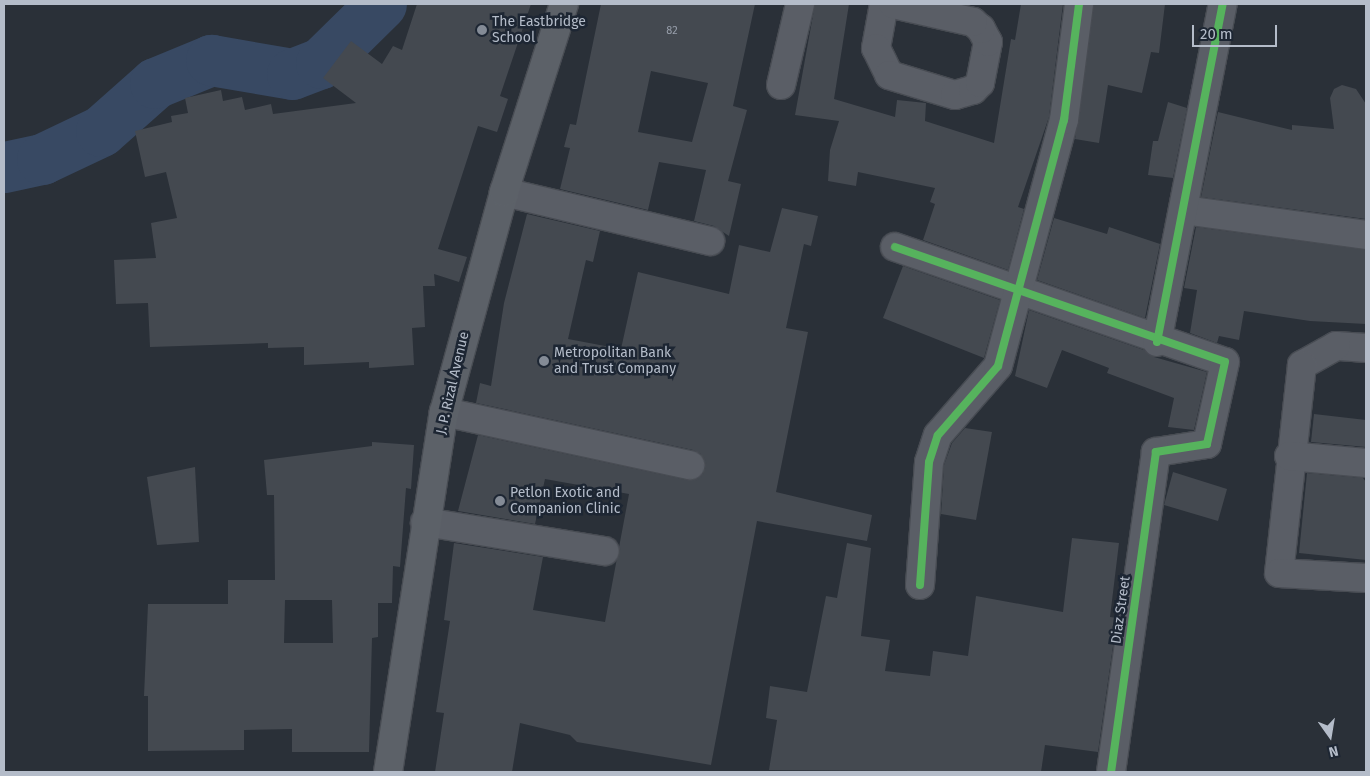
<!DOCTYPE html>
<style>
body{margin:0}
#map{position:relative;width:1370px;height:776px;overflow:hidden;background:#2a3038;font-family:"Fira Sans",sans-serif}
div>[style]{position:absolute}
.river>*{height:51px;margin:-25.5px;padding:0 25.5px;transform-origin:25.5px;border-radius:25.5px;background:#384963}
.building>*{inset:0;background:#444950}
.roads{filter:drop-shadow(1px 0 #484c53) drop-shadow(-1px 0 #484c53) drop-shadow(0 1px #484c53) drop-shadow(0 -1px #484c53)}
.minor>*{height:28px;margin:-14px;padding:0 14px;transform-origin:14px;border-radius:14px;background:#5a5e66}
.major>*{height:28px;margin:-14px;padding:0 14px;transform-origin:14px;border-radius:14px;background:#5c6168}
.cycleway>*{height:8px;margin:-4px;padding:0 4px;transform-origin:4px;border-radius:4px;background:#56b35d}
.dots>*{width:14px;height:14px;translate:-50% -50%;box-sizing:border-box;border:2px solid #1d2633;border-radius:50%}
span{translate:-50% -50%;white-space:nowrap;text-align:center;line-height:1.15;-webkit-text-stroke:5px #1d2633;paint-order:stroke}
.number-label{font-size:11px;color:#989fab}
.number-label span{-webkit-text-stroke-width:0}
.poi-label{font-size:14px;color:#b4bcc9}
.left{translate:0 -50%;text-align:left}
.street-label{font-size:14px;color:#b4bcc9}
.frame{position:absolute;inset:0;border:5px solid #b4bcc9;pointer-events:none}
.north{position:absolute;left:1305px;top:711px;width:50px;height:50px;-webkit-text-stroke:4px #1d2633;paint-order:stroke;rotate:167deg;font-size:14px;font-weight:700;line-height:20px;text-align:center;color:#b4bcc9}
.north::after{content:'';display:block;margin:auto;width:18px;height:22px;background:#b4bcc9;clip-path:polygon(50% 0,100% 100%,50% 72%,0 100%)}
.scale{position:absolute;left:1192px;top:25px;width:85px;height:22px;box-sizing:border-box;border:2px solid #b4bcc9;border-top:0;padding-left:6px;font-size:15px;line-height:18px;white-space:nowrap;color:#b4bcc9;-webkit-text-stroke:4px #1d2633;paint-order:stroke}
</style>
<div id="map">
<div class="river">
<div style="left:4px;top:167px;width:39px;rotate:-12deg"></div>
<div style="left:42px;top:159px;width:65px;rotate:-25.4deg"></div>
<div style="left:101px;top:131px;width:72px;rotate:-41.6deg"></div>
<div style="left:155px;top:83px;width:61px;rotate:-22.3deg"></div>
<div style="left:211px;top:60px;width:82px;rotate:9.8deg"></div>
<div style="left:292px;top:74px;width:31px;rotate:-21deg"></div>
<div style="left:321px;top:63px;width:84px;rotate:-44.5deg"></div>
</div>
<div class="building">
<div style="clip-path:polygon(417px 4px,531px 4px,500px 96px,508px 99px,497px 132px,478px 126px,438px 249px,467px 257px,459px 282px,434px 274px,435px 286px,423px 286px,425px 327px,412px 328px,414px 365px,369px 368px,369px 362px,304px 365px,304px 347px,268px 348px,268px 343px,150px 347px,148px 303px,116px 304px,114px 260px,156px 258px,151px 223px,177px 218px,166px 172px,145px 177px,135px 131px,172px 122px,171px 116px,188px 113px,185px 98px,221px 90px,223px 101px,242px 97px,245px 110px,271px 104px,273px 114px,356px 103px,323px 78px,351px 41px,382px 64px,393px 46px,402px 50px)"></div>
<div style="clip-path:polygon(evenodd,601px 4px,755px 4px,733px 106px,747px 110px,728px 181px,741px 184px,729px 236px,714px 226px,694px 221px,706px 170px,659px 162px,648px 210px,560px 189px,570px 148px,564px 147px,570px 124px,576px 125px,601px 4px,651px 71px,708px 83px,692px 142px,638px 132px,651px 71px)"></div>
<div style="clip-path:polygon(815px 4px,849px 4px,834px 99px,895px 117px,897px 100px,926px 103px,925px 121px,994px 143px,1011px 39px,1015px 40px,1021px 4px,1063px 4px,1049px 117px,1018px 207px,1024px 209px,1008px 270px,923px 240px,935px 204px,930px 202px,935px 188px,858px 172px,856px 186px,828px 181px,830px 150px,839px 121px,795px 115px)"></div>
<div style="clip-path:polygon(1094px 4px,1165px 4px,1159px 53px,1151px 52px,1142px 93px,1108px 85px,1099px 143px,1075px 139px)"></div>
<div style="clip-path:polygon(1342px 85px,1356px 89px,1366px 104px,1366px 219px,1201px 197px,1218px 112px,1292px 130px,1292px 125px,1334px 129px,1330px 98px,1334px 89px)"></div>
<div style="clip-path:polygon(1168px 102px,1187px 108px,1173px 178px,1148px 175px,1153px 141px,1158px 141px)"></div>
<div style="clip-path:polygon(782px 208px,818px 216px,811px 246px,804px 244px,786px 328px,808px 332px,776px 492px,872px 515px,867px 541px,757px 521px,711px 765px,577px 742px,570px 735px,520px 723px,512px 772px,435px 772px,444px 713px,436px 712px,450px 621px,444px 620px,454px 543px,543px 557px,533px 610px,605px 622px,629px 494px,545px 479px,535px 524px,458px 511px,478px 435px,687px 480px,701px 476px,705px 468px,701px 454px,693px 450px,476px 403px,480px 383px,491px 386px,504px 303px,527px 214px,600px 231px,593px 262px,586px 260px,568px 339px,621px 349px,638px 272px,729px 294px,739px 245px,770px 252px)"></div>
<div style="clip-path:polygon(1054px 218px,1107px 234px,1109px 227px,1160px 244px,1145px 318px,1037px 280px)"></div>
<div style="clip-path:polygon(1196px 227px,1366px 250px,1366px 324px,1310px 321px,1244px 311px,1239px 340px,1219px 336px,1217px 343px,1190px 333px,1197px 290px,1184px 288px)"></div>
<div style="clip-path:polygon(903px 266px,1000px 300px,984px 358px,883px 318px)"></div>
<div style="clip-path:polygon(1029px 310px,1144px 350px,1154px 357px,1207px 372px,1194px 430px,1168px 427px,1174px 398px,1107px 373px,1109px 368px,1062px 350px,1047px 388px,1015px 376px)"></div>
<div style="clip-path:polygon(1314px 414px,1366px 420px,1366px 447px,1311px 442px)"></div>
<div style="clip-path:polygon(965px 428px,992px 432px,976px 520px,941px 514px,944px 465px,952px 443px)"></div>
<div style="clip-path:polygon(evenodd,372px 442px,414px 445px,411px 489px,406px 488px,400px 567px,393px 566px,392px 603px,378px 603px,378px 637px,372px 638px,369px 752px,292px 752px,292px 729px,244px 730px,244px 750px,148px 751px,148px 696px,144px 696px,148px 604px,228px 604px,228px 580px,275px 580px,274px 495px,267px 495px,264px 460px,372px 446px,372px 442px,285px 600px,332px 600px,333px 643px,284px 643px,285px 600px)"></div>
<div style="clip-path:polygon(195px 467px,199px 542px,157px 545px,147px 477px)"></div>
<div style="clip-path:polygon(1173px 472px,1227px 489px,1218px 521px,1164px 505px)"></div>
<div style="clip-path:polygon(1307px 473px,1363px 478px,1366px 482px,1366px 560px,1299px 553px)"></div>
<div style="clip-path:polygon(1072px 538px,1119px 543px,1110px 617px,1117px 618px,1098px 752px,1045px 745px,1041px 772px,769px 770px,777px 720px,766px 718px,770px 686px,807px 692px,826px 596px,837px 598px,847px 543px,871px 548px,861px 636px,890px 640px,885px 671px,930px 676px,933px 651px,968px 656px,976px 596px,1063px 612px)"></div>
</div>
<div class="roads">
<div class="minor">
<div style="left:884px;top:4px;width:45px;rotate:100.3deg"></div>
<div style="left:876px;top:48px;width:30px;rotate:64deg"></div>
<div style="left:889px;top:75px;width:69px;rotate:16.9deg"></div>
<div style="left:955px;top:95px;width:19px;rotate:-16deg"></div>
<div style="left:973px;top:90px;width:10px;rotate:-45deg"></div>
<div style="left:980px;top:83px;width:42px;rotate:-79deg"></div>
<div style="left:988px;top:42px;width:15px;rotate:-118deg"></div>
<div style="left:981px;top:29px;width:11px;rotate:-139deg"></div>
<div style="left:973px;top:22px;width:82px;rotate:-167.3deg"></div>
<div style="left:781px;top:85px;width:83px;rotate:-76.8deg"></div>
<div style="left:504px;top:192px;width:212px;rotate:13.4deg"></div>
<div style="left:1184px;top:210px;width:184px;rotate:7.8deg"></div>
<div style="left:895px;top:247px;width:349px;rotate:19.2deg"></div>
<div style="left:1225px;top:362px;width:84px;rotate:102.4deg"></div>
<div style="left:1207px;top:444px;width:52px;rotate:171.1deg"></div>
<div style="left:1156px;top:452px;width:323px;rotate:98deg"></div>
<div style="left:1157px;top:342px;width:344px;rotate:-79deg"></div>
<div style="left:1366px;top:348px;width:30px;rotate:-176deg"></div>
<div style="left:1336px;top:346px;width:39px;rotate:151deg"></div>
<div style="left:1302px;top:365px;width:209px;rotate:96.3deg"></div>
<div style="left:1279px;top:573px;width:87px;rotate:3.3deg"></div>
<div style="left:444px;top:412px;width:252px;rotate:12.2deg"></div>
<div style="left:1289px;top:456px;width:77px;rotate:5.2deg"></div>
<div style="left:425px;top:522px;width:182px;rotate:9.2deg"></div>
<div style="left:920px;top:585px;width:123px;rotate:-85.8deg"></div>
<div style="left:929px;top:462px;width:28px;rotate:-72deg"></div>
<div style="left:938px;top:435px;width:91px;rotate:-49deg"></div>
<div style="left:998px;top:366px;width:255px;rotate:-75deg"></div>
<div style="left:1064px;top:120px;width:117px;rotate:-82.6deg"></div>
</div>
<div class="major">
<div style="left:388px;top:772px;width:364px;rotate:-81.2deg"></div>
<div style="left:444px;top:412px;width:228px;rotate:-74.7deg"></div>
<div style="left:504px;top:192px;width:197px;rotate:-72.3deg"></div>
</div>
</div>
<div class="cycleway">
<div style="left:895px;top:247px;width:349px;rotate:19.2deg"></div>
<div style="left:1225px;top:362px;width:84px;rotate:102.4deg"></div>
<div style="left:1207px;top:444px;width:52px;rotate:171.1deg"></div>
<div style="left:1156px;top:452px;width:323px;rotate:98deg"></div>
<div style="left:1157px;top:342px;width:344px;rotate:-79deg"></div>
<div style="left:920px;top:585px;width:123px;rotate:-85.8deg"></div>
<div style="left:929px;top:462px;width:28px;rotate:-72deg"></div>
<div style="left:938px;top:435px;width:91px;rotate:-49deg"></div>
<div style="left:998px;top:366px;width:255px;rotate:-75deg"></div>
<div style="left:1064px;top:120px;width:117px;rotate:-82.6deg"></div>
</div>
<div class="dots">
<div style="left:482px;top:30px;background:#848b96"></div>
<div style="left:544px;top:361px;background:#848b96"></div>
<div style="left:500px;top:501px;background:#848b96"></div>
</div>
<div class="number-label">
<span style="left:672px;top:31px">82</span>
</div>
<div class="poi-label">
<span class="left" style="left:492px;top:30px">The Eastbridge<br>School</span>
<span class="left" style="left:554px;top:361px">Metropolitan Bank<br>and Trust Company</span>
<span class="left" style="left:510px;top:501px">Petlon Exotic and<br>Companion Clinic</span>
</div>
<div class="street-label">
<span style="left:453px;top:383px;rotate:-77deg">J. P. Rizal Avenue</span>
<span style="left:1121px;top:610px;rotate:-82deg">Diaz Street</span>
</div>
<div class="frame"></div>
<div class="north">N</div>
<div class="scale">20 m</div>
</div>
